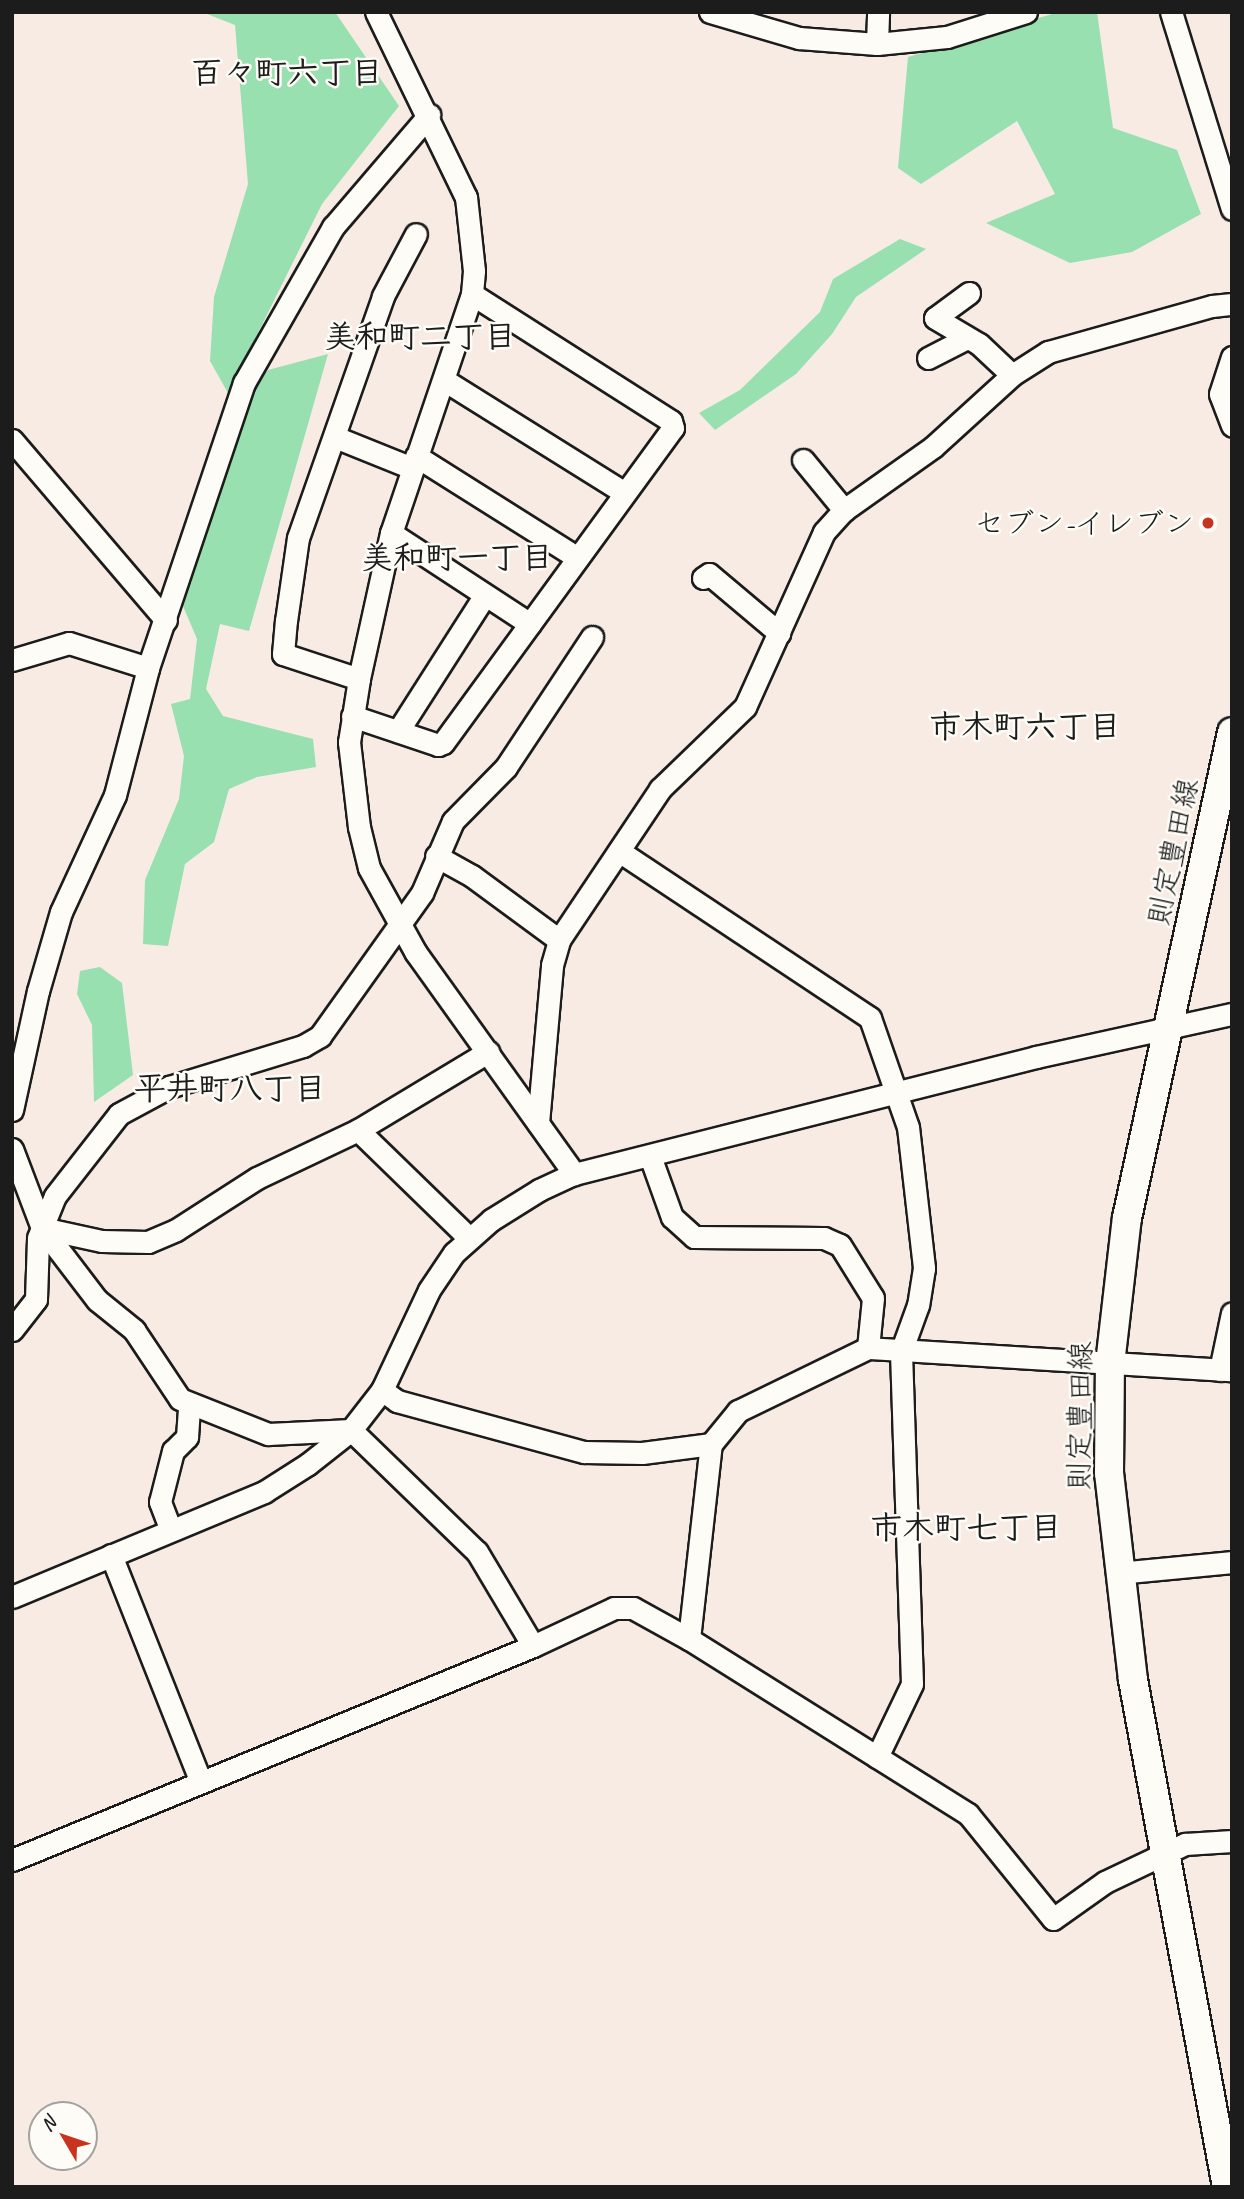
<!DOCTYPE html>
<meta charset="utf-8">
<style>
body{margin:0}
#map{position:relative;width:1244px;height:2199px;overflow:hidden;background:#f7ebe3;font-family:Caveat,"Klee One",sans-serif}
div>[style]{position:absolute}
.green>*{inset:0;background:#98e0af}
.roads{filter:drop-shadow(2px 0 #1c1c1c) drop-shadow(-2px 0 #1c1c1c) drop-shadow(0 2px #1c1c1c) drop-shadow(0 -2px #1c1c1c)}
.minor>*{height:21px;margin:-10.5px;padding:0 10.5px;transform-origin:10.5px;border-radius:10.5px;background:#fdfcf7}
.major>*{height:28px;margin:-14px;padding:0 14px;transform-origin:14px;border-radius:14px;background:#fdfcf7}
.dots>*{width:19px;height:19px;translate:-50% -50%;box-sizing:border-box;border:4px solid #fdfcf7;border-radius:50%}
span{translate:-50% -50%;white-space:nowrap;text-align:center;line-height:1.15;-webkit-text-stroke:5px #fdfcf7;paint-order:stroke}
.poi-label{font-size:30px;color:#1c1c1c}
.right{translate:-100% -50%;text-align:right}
.street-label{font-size:30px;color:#1c1c1c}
.neighbourhood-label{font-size:32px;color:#1c1c1c;font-weight:700}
.frame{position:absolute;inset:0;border:14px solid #1c1c1c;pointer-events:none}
.north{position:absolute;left:28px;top:2101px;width:70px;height:70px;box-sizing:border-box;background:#fdfcf7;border:2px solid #a3a29f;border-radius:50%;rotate:309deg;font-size:19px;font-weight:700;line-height:28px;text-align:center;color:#1c1c1c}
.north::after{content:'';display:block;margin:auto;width:24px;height:32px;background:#c8321e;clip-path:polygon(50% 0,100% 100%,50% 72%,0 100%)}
</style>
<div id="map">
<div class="green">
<div style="clip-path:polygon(202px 12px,335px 12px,399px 106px,322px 204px,228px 393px,210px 361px,214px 297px,248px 184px,235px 25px)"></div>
<div style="clip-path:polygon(1059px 12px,1097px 12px,1113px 128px,1177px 150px,1201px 214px,1132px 252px,1070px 263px,986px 223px,1055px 194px,1017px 121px,921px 184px,898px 168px,908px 57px)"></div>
<div style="clip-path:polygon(900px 239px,926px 249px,856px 297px,832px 334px,796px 374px,715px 430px,699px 413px,740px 390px,820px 312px,833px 279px)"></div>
<div style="clip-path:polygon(328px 354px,249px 631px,220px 624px,206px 689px,223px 716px,313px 739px,316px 767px,257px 777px,229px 789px,214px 842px,185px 864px,168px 946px,143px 944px,145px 880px,179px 799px,184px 756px,171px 704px,190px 699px,197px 639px,180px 599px,253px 390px,268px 370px)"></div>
<div style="clip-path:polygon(100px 967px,122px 983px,133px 1075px,94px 1102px,92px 1025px,77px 994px,80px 971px)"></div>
</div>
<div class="roads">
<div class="minor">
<div style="left:376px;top:12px;width:206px;rotate:64.1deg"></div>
<div style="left:466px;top:197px;width:74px;rotate:83.8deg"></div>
<div style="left:474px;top:271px;width:23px;rotate:95deg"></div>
<div style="left:472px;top:294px;width:252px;rotate:108.7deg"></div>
<div style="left:391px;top:533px;width:149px;rotate:102.4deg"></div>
<div style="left:359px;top:679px;width:64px;rotate:99deg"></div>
<div style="left:349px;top:742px;width:86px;rotate:83.3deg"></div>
<div style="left:359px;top:827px;width:42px;rotate:76.3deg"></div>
<div style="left:369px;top:868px;width:97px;rotate:61.1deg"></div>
<div style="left:416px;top:953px;width:272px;rotate:54.4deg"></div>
<div style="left:710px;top:12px;width:93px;rotate:16.3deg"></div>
<div style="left:799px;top:38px;width:78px;rotate:4.4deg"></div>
<div style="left:877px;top:44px;width:70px;rotate:-5.7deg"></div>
<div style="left:947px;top:37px;width:83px;rotate:-17.6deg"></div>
<div style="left:1171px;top:12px;width:206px;rotate:72.8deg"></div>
<div style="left:877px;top:44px;width:32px;rotate:-88deg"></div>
<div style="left:969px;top:293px;width:42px;rotate:143.7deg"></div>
<div style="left:935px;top:318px;width:51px;rotate:30.6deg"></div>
<div style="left:979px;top:344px;width:45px;rotate:43.2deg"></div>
<div style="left:1232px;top:357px;width:39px;rotate:108deg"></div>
<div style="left:1220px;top:394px;width:34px;rotate:69deg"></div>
<div style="left:928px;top:358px;width:44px;rotate:-27.1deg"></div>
<div style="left:444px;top:380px;width:213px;rotate:32deg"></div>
<div style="left:335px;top:437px;width:83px;rotate:21.9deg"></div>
<div style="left:12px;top:440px;width:237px;rotate:49.5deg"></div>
<div style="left:416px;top:456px;width:191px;rotate:32.2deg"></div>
<div style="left:803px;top:460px;width:65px;rotate:50.6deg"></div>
<div style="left:391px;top:533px;width:166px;rotate:33.2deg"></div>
<div style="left:703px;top:578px;width:7px;rotate:-34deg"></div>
<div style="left:709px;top:574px;width:92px;rotate:40.1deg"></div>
<div style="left:12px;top:660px;width:59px;rotate:-16.6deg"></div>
<div style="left:69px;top:643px;width:83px;rotate:17.6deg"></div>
<div style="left:359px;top:679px;width:80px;rotate:-161.8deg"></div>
<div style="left:283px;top:654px;width:33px;rotate:-85deg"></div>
<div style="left:286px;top:621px;width:84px;rotate:-81.8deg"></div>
<div style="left:298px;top:538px;width:256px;rotate:-70.6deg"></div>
<div style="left:383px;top:296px;width:70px;rotate:-62deg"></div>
<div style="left:352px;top:716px;width:91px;rotate:18.6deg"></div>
<div style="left:438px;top:745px;width:5px;rotate:-22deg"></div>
<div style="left:443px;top:743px;width:390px;rotate:-53.9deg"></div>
<div style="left:673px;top:428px;width:7px;rotate:-106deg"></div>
<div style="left:671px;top:421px;width:236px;rotate:-147.5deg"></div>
<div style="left:398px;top:731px;width:161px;rotate:-57.4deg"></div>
<div style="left:619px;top:851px;width:301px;rotate:33.6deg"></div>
<div style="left:870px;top:1018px;width:115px;rotate:70.8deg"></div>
<div style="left:908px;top:1127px;width:142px;rotate:83.5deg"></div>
<div style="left:924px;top:1268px;width:37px;rotate:99deg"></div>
<div style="left:918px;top:1305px;width:50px;rotate:109.9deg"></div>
<div style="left:901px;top:1352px;width:332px;rotate:88.1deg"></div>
<div style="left:912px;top:1684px;width:81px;rotate:115.6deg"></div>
<div style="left:436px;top:856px;width:41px;rotate:29.1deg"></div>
<div style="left:472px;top:876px;width:108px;rotate:36.3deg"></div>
<div style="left:12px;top:1110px;width:122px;rotate:-77.7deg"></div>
<div style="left:38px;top:991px;width:82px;rotate:-73.8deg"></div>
<div style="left:61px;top:912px;width:129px;rotate:-65.2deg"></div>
<div style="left:115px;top:795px;width:131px;rotate:-75.4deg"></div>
<div style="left:148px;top:668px;width:301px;rotate:-71.4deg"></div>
<div style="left:244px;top:383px;width:180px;rotate:-60.3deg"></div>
<div style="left:333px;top:227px;width:148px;rotate:-49.4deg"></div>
<div style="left:538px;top:1123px;width:159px;rotate:-84.9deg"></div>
<div style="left:552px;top:965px;width:26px;rotate:-74deg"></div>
<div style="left:559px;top:940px;width:182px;rotate:-56.2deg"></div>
<div style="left:660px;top:789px;width:118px;rotate:-44deg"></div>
<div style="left:745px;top:707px;width:192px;rotate:-65.7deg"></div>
<div style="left:824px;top:532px;width:30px;rotate:-48deg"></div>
<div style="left:844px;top:510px;width:109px;rotate:-35.3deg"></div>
<div style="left:933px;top:447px;width:107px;rotate:-42.3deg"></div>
<div style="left:1012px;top:375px;width:43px;rotate:-32.6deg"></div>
<div style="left:1048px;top:352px;width:170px;rotate:-15.7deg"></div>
<div style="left:1212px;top:306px;width:20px;rotate:-6deg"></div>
<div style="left:358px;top:1130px;width:155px;rotate:44.2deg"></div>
<div style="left:12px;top:1149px;width:85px;rotate:69.2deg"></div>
<div style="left:42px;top:1228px;width:91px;rotate:52.6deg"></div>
<div style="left:97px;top:1300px;width:48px;rotate:39deg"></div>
<div style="left:134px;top:1330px;width:83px;rotate:56.3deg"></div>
<div style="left:180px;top:1399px;width:95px;rotate:21.7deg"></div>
<div style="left:268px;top:1434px;width:83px;rotate:-2.8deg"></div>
<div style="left:351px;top:1430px;width:175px;rotate:44.1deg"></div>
<div style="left:477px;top:1552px;width:109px;rotate:59.2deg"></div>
<div style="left:650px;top:1156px;width:65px;rotate:70.2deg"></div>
<div style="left:672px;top:1217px;width:30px;rotate:42deg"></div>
<div style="left:694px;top:1237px;width:130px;rotate:0.4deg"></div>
<div style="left:824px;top:1238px;width:17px;rotate:24deg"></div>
<div style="left:840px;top:1245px;width:62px;rotate:58.1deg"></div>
<div style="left:873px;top:1298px;width:50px;rotate:95.7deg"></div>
<div style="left:42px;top:1228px;width:61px;rotate:12.2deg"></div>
<div style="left:102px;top:1241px;width:46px;rotate:1.2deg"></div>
<div style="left:148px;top:1242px;width:30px;rotate:-23deg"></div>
<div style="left:176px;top:1230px;width:96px;rotate:-32.7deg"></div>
<div style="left:257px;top:1178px;width:112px;rotate:-25.4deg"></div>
<div style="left:358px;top:1130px;width:152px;rotate:-31deg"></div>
<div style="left:12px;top:1330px;width:39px;rotate:-52deg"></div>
<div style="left:36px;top:1299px;width:61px;rotate:-88.1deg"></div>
<div style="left:38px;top:1238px;width:45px;rotate:-68deg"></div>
<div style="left:55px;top:1196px;width:104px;rotate:-52deg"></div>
<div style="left:119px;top:1114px;width:57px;rotate:-28.4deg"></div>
<div style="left:169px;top:1087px;width:140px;rotate:-17deg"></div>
<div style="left:303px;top:1046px;width:20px;rotate:-30deg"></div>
<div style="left:320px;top:1036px;width:176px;rotate:-54.5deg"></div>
<div style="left:422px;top:893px;width:78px;rotate:-66.7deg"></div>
<div style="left:453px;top:821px;width:76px;rotate:-45.5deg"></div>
<div style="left:506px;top:767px;width:156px;rotate:-56.5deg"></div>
<div style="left:1220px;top:1370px;width:58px;rotate:-78.1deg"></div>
<div style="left:382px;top:1390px;width:19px;rotate:36deg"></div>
<div style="left:397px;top:1401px;width:194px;rotate:15.3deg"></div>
<div style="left:584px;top:1452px;width:58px;rotate:1deg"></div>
<div style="left:642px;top:1453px;width:70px;rotate:-7.4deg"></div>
<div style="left:170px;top:1528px;width:28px;rotate:-111deg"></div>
<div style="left:160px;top:1502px;width:53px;rotate:-75.7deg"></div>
<div style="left:173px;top:1451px;width:20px;rotate:-45deg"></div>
<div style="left:187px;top:1437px;width:32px;rotate:-86deg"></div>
<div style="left:111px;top:1555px;width:244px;rotate:68.4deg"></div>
<div style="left:1118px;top:1573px;width:115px;rotate:-5.5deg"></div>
<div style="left:12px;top:1597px;width:273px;rotate:-22.6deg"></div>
<div style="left:264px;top:1492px;width:52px;rotate:-32.5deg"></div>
<div style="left:308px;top:1464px;width:55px;rotate:-38.3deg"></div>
<div style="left:351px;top:1430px;width:51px;rotate:-52.2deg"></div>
<div style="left:382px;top:1390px;width:110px;rotate:-64.8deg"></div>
<div style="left:429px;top:1290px;width:45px;rotate:-56deg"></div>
<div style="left:454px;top:1253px;width:50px;rotate:-41.7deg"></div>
<div style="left:491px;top:1220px;width:57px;rotate:-32deg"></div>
<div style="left:539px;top:1190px;width:38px;rotate:-25deg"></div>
<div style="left:574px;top:1174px;width:477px;rotate:-14.2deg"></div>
<div style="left:1036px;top:1057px;width:201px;rotate:-12.4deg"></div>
<div style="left:689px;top:1639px;width:196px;rotate:-83.6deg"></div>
<div style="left:711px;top:1444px;width:43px;rotate:-50.7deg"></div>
<div style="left:738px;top:1411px;width:144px;rotate:-25.9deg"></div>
<div style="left:868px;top:1348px;width:365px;rotate:3.5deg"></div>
<div style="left:12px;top:1860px;width:563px;rotate:-22.33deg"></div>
<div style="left:533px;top:1646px;width:89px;rotate:-25.1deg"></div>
<div style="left:614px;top:1608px;width:19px"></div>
<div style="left:633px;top:1608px;width:64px;rotate:29deg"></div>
<div style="left:689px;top:1639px;width:329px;rotate:32.1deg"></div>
<div style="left:968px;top:1814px;width:135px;rotate:51deg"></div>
<div style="left:1053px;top:1919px;width:64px;rotate:-35.4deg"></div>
<div style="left:1105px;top:1882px;width:89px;rotate:-25.4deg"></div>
<div style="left:1185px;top:1844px;width:47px;rotate:-3.7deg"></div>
</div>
<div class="major">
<div style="left:1227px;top:2187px;width:516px;rotate:-100.5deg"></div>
<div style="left:1133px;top:1680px;width:208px;rotate:-96.6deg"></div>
<div style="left:1109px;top:1473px;width:109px;rotate:-89.5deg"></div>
<div style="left:1110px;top:1364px;width:147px;rotate:-83.4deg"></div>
<div style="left:1127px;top:1218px;width:497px;rotate:-77.8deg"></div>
</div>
</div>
<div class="dots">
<div style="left:1208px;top:523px;background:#c8321e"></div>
</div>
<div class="poi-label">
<span class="right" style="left:1194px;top:523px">セブン-イレブン</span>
</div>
<div class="street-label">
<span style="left:1173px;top:852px;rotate:-78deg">則定豊田線</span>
<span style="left:1080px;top:1416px;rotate:-89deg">則定豊田線</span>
</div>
<div class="neighbourhood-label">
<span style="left:287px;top:73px">百々町六丁目</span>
<span style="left:420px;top:337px">美和町二丁目</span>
<span style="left:457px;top:558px">美和町一丁目</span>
<span style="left:1025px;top:727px">市木町六丁目</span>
<span style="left:230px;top:1089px">平井町八丁目</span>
<span style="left:966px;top:1528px">市木町七丁目</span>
</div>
<div class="frame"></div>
<div class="north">N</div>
</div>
